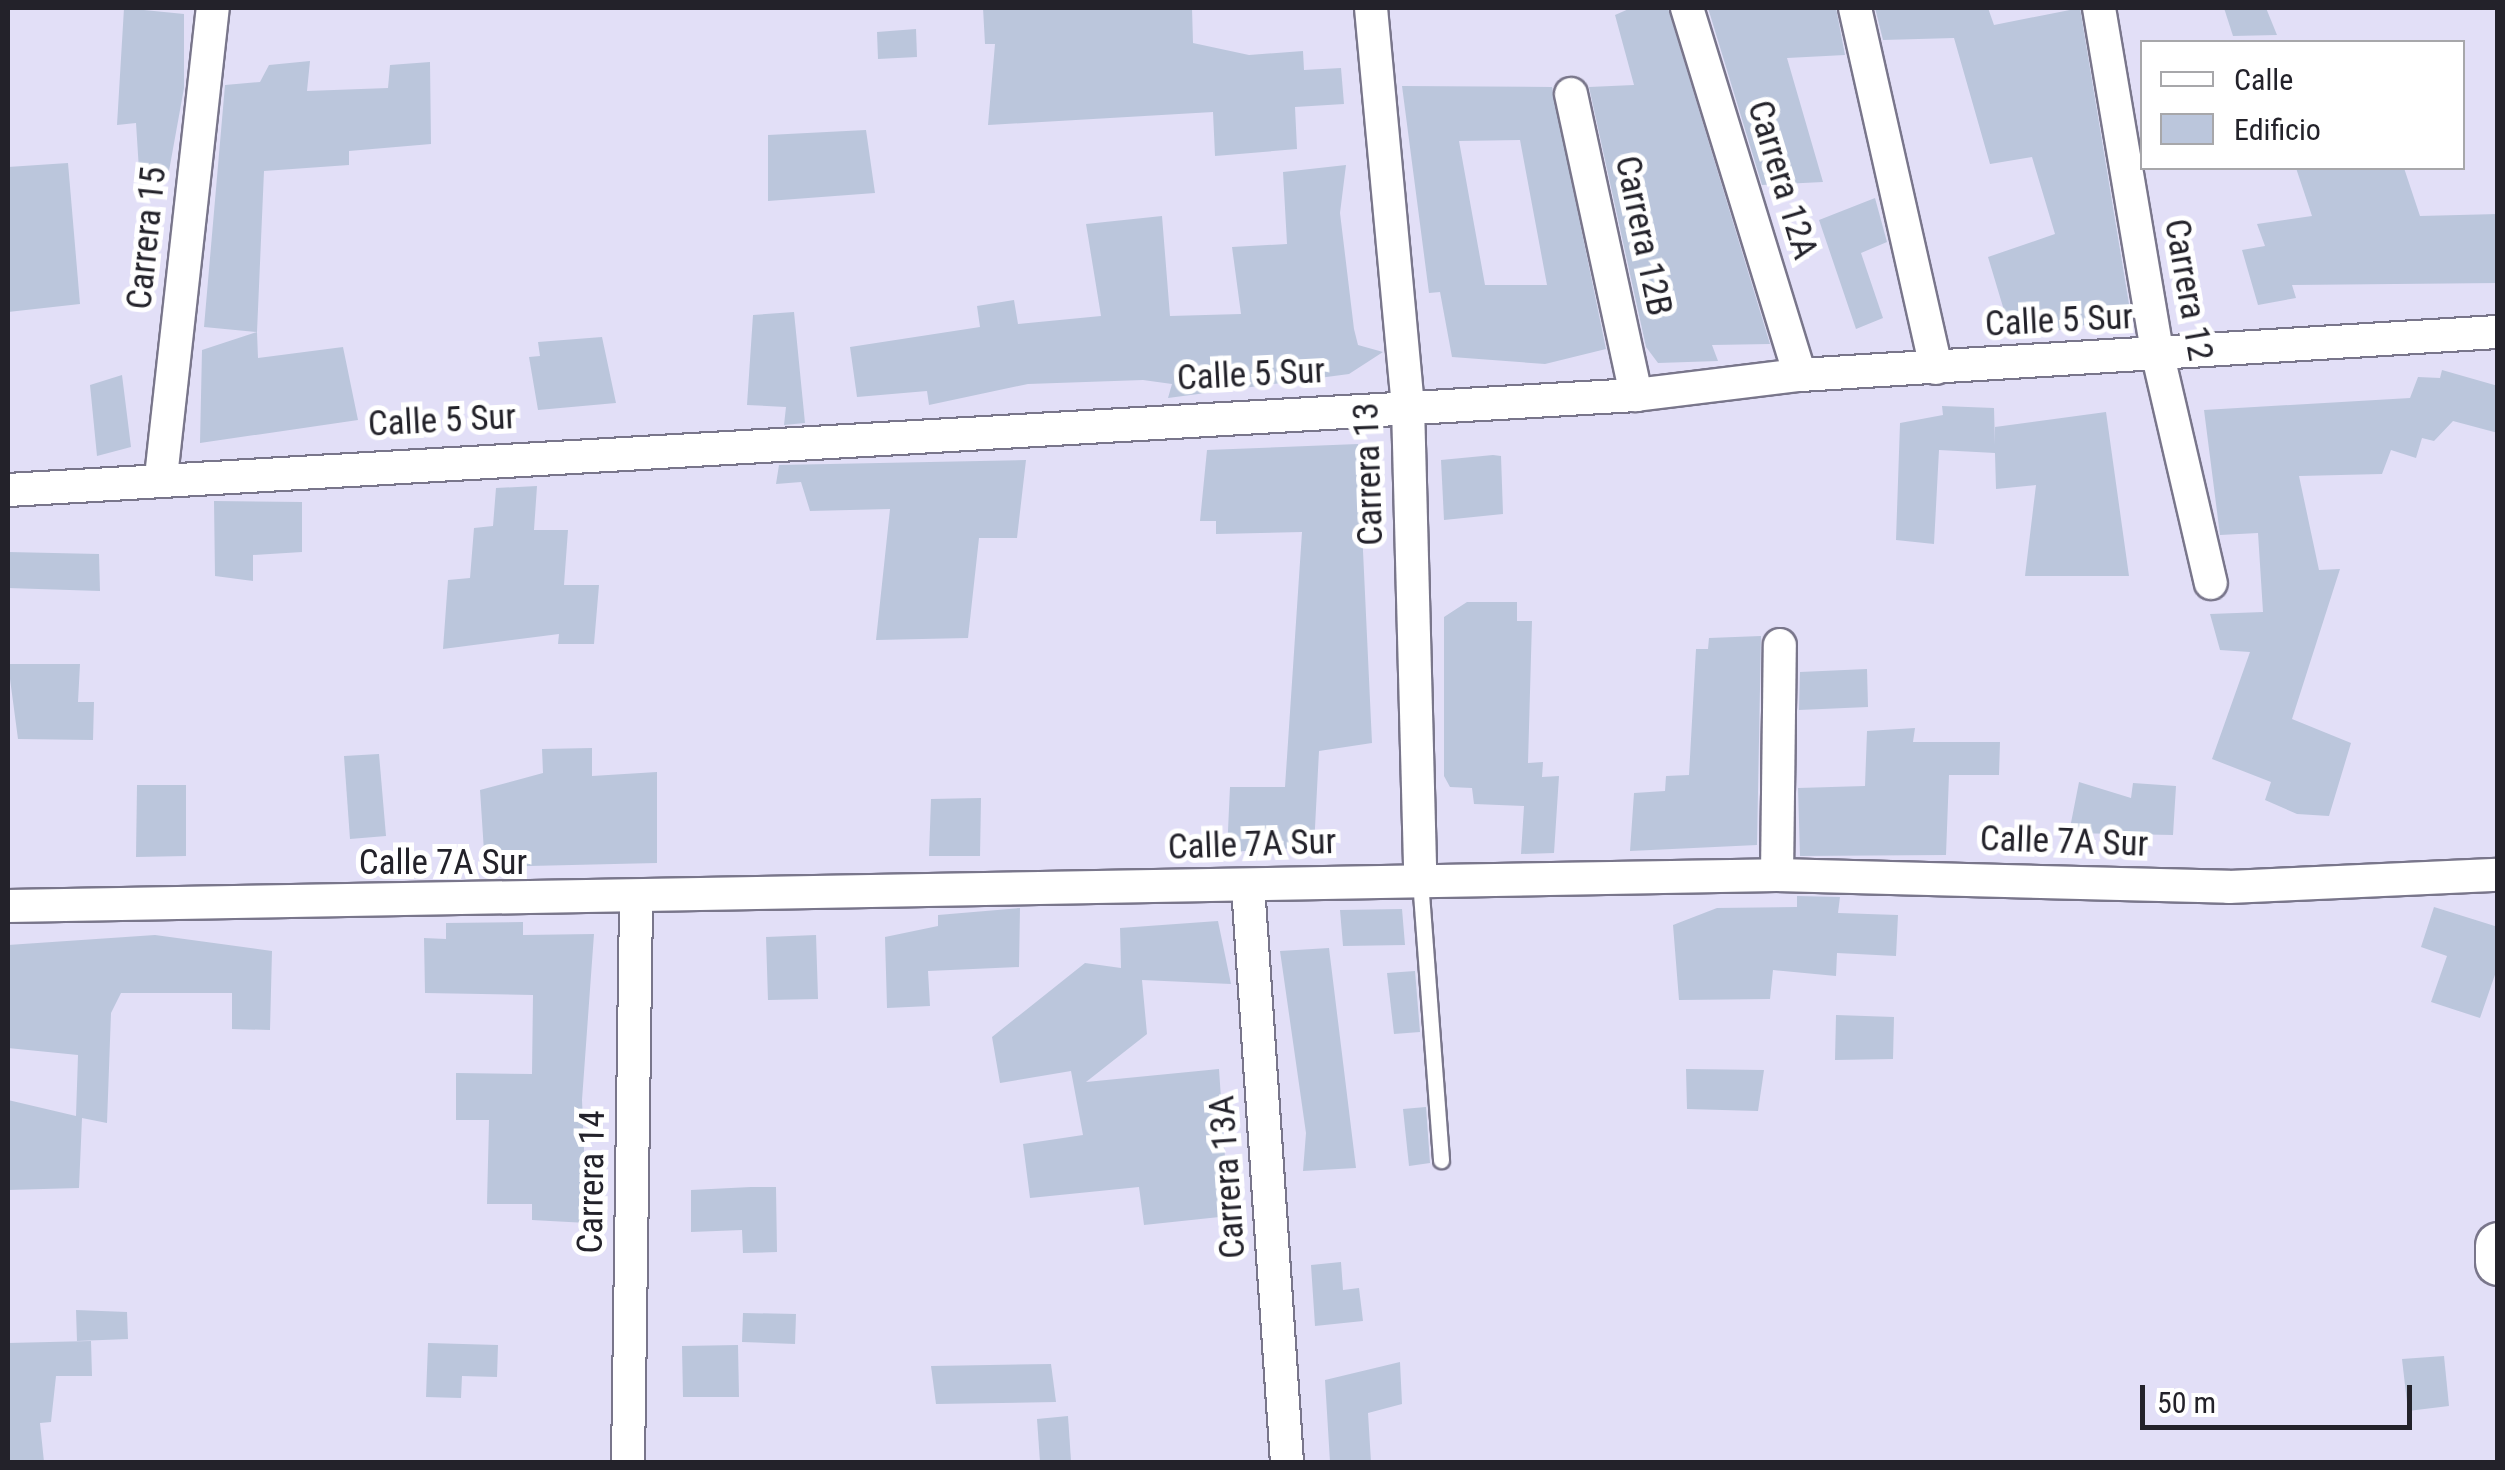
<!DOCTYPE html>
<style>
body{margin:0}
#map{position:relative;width:2505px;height:1470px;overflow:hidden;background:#e2dff7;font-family:"Roboto Condensed",sans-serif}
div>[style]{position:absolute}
.building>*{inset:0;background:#bbc6dc}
.roads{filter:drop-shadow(2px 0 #79768b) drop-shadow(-2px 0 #79768b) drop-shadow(0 2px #79768b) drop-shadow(0 -2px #79768b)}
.lane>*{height:15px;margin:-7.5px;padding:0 7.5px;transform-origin:7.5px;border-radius:7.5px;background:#fff}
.street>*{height:32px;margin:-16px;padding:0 16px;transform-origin:16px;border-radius:16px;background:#fff}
.secondary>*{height:45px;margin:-22.5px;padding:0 22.5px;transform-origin:22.5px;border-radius:22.5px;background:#fff}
span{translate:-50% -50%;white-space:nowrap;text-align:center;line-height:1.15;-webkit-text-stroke:10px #fff;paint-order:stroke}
.street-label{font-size:35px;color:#23222a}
.frame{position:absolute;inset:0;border:10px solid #23222a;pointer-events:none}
.legend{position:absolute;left:2140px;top:40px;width:325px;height:130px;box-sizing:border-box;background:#fff;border:2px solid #a7a7aa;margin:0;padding:12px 18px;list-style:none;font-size:30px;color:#23222a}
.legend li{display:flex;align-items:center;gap:20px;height:50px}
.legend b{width:50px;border:2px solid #a7a7aa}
.scale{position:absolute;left:2140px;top:1385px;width:272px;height:45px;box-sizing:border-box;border:5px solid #23222a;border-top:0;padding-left:12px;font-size:30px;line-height:35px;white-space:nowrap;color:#23222a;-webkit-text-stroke:8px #fff;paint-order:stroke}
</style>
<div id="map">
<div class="building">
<div style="clip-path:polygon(124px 8px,184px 14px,184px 88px,167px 182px,140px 186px,136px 123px,117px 125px)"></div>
<div style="clip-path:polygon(983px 8px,1192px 8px,1193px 43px,1249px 55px,1303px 51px,1304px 70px,1341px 68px,1344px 104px,1295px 107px,1297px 149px,1215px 156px,1213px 112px,988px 125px,995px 44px,985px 44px)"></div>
<div style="clip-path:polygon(1631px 8px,1668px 8px,1770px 344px,1712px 345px,1718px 361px,1658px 363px,1646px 347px,1589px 87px,1634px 85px,1615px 15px)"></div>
<div style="clip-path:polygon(1708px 8px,1836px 8px,1845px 55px,1787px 58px,1823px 182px,1762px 185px)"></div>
<div style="clip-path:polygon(1875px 8px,1988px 8px,1994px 25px,2080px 8px,2131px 316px,2040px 334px,2036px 317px,2006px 317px,1988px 257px,2055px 234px,2032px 157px,1990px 164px,1954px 38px,1883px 40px)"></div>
<div style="clip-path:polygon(2224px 8px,2266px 8px,2277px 35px,2233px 36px)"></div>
<div style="clip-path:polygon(916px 29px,917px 57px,878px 59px,877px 32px)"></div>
<div style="clip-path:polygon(310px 61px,307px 91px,388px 88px,390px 65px,430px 62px,431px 144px,349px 151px,349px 165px,264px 171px,257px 332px,204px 327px,225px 85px,260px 82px,269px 65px)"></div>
<div style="clip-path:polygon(evenodd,1402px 86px,1552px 87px,1606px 349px,1545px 364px,1452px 357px,1440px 292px,1429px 293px,1402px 86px,1520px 140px,1547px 285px,1485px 285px,1459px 141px,1520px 140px)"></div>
<div style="clip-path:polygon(866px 130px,875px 193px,768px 201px,768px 135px)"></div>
<div style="clip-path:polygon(68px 163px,80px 304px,8px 312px,8px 167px)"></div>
<div style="clip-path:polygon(1346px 165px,1340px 213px,1354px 329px,1358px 345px,1383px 352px,1349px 374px,1168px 398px,1172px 384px,1143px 380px,1028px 384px,929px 405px,927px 391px,857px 397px,850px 347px,980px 327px,977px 306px,1014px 300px,1018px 324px,1101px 316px,1086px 224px,1162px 216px,1170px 316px,1241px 314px,1232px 247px,1287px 244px,1283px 172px)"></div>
<div style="clip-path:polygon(2296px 168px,2404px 168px,2420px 216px,2498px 214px,2498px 283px,2292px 285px,2296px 298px,2258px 305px,2242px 250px,2265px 246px,2257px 224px,2312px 216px)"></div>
<div style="clip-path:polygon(1875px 198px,1887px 242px,1861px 253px,1883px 318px,1856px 329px,1819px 220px)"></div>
<div style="clip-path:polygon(794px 312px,805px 423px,784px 425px,786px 407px,747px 405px,753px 315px)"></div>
<div style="clip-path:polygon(257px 332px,258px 358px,343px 347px,358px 420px,200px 443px,202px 350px)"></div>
<div style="clip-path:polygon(602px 337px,616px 403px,538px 410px,529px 357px,540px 356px,538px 342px)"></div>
<div style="clip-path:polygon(2442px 370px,2498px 386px,2498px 433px,2453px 421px,2434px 441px,2422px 438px,2416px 458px,2391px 450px,2382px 474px,2299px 476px,2319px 570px,2340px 569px,2292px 719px,2351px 743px,2329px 816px,2297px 814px,2265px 800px,2271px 782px,2212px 759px,2250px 652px,2220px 650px,2210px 614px,2263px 612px,2258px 533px,2220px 535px,2204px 410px,2410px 398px,2418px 377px,2440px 378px)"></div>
<div style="clip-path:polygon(122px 375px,131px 447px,97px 456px,90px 385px)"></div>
<div style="clip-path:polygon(1942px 406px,1994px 408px,1995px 445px,1995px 427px,2106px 412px,2129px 576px,2025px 576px,2036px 485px,1996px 489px,1995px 453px,1939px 450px,1934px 544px,1896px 540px,1900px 423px,1943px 415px)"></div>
<div style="clip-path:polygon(1358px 444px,1372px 743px,1319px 751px,1314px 847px,1227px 852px,1230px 787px,1285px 787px,1302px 532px,1216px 534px,1216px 521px,1200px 521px,1207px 450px)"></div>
<div style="clip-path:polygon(1493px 455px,1501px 456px,1503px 514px,1444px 520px,1441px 460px)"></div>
<div style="clip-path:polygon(1026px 460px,1017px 538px,979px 538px,968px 638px,876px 640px,890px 509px,810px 511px,801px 482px,776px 484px,779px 465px)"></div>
<div style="clip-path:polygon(537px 486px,534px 530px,568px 530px,564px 585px,599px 585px,594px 644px,558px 644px,559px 634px,443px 649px,448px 580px,470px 578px,474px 528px,493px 526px,496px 488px)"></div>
<div style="clip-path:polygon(214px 501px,302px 502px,302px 552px,253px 555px,253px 581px,215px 576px)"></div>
<div style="clip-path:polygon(8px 552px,99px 554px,100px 591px,8px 588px)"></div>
<div style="clip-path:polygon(1467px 602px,1517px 602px,1517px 621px,1532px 621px,1528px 763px,1543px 762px,1542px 777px,1559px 776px,1554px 853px,1521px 854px,1524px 806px,1474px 804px,1472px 788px,1450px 787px,1444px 776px,1444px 617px)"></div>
<div style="clip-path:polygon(1761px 636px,1757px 845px,1630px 851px,1634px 793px,1665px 791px,1666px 776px,1689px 775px,1696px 649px,1708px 649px,1709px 638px)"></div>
<div style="clip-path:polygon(8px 664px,80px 664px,78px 702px,94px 702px,93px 740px,18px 739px)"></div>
<div style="clip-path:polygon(1867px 669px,1868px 707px,1799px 710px,1800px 672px)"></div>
<div style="clip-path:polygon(1915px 728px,1913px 742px,2000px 742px,1999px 775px,1949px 775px,1946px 855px,1800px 856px,1798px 788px,1865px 786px,1867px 731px)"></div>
<div style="clip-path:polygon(592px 748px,592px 776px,657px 772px,657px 863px,485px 867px,480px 790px,543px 773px,542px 749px)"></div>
<div style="clip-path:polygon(379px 754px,386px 836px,350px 839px,344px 756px)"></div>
<div style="clip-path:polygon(2079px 782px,2131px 798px,2133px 783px,2176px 786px,2173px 835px,2069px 833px)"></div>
<div style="clip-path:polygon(137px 785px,186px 785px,186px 856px,136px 857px)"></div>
<div style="clip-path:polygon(981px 798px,980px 856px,929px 856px,931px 799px)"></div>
<div style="clip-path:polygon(1797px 896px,1840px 897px,1838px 913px,1898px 915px,1896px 956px,1837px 953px,1836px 976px,1773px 970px,1770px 999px,1679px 1000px,1673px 925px,1717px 908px,1797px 907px)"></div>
<div style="clip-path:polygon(2434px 907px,2498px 927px,2498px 966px,2480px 1018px,2431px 1002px,2447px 956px,2421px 947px)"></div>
<div style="clip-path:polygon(1020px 908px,1019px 967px,928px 971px,930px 1006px,887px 1008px,885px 937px,938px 926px,938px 915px)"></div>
<div style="clip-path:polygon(1402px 909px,1405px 945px,1343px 946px,1340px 910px)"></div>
<div style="clip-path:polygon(1218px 921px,1231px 984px,1142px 980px,1147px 1034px,1086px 1082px,1219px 1069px,1229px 1216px,1144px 1225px,1139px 1187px,1030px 1198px,1023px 1144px,1083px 1135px,1071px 1071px,1000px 1083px,992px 1037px,1085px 963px,1121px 968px,1120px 928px)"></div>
<div style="clip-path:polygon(523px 922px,523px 935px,594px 934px,582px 1100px,587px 1223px,532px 1220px,532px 1204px,487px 1204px,489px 1120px,456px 1120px,456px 1073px,532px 1074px,533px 995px,425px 993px,424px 938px,446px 939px,446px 923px)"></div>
<div style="clip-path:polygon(155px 935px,272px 951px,270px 1030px,232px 1029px,232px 993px,121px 993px,111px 1013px,107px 1123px,82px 1118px,79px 1188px,8px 1190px,8px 1100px,76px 1116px,78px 1055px,8px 1048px,8px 945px)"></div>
<div style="clip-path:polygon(816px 935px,818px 999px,768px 1000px,766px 937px)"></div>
<div style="clip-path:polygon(1329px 948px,1356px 1168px,1303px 1171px,1306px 1133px,1280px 951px)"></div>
<div style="clip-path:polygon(1415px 971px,1420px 1032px,1394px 1034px,1387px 973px)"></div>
<div style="clip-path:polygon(1836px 1015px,1894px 1017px,1893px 1059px,1835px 1060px)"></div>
<div style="clip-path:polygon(1686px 1069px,1764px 1070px,1758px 1111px,1687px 1109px)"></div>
<div style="clip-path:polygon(1426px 1107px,1430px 1163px,1409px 1166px,1403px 1109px)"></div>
<div style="clip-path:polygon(751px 1187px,776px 1187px,777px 1252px,743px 1253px,742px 1230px,691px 1232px,691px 1190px)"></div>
<div style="clip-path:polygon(1341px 1262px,1343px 1290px,1359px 1288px,1363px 1321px,1315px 1326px,1311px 1265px)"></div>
<div style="clip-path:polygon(76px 1310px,127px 1312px,128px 1339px,77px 1341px)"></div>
<div style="clip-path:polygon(743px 1313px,796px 1314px,795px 1344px,742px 1342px)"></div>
<div style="clip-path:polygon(91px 1341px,92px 1376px,56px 1376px,51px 1422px,40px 1423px,44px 1462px,8px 1462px,8px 1343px)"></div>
<div style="clip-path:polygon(428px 1343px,498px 1345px,497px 1377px,462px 1376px,461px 1398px,426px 1397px)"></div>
<div style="clip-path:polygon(738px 1345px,739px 1397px,683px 1397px,682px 1346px)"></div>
<div style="clip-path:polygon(2444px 1356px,2449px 1406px,2408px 1411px,2402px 1359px)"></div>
<div style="clip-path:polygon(1400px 1362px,1402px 1404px,1368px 1413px,1371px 1462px,1330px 1462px,1325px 1380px)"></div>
<div style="clip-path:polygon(1051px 1364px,1056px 1402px,936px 1404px,931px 1366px)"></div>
<div style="clip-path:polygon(1068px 1416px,1071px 1461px,1040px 1462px,1037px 1419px)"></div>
</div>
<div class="roads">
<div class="lane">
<div style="left:1420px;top:880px;width:281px;rotate:85.7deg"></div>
</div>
<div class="street">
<div style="left:1371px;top:8px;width:400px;rotate:84.7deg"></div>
<div style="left:1408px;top:406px;width:474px;rotate:88.5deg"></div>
<div style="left:1687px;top:8px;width:384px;rotate:72.9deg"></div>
<div style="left:1855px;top:8px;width:369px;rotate:77.3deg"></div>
<div style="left:2099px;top:8px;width:353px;rotate:80.4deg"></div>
<div style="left:2158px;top:356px;width:233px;rotate:76.9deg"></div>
<div style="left:1571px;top:94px;width:308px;rotate:77.8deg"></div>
<div style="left:161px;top:477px;width:472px;rotate:-83.7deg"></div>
<div style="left:8px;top:490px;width:1631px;rotate:-3.34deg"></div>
<div style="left:1636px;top:395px;width:165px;rotate:-7deg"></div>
<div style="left:1800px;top:375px;width:699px;rotate:-3.53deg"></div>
<div style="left:1777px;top:875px;width:230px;rotate:-89.3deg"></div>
<div style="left:1248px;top:886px;width:577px;rotate:86.13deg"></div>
<div style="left:8px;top:906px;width:1769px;rotate:-1deg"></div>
<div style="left:1777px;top:875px;width:452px;rotate:1.5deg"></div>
<div style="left:2229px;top:887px;width:269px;rotate:-2.6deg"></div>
<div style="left:628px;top:1462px;width:560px;rotate:-89.18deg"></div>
</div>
<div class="secondary">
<div style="left:2498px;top:1245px;width:17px;rotate:90deg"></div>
</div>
</div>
<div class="street-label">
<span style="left:1782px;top:180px;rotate:73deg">Carrera 12A</span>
<span style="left:1643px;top:236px;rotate:78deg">Carrera 12B</span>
<span style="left:147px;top:238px;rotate:-84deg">Carrera 15</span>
<span style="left:2188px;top:290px;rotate:80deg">Carrera 12</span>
<span style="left:2059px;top:321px;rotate:-3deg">Calle 5 Sur</span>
<span style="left:1251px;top:375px;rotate:-3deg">Calle 5 Sur</span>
<span style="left:442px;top:421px;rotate:-3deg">Calle 5 Sur</span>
<span style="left:1369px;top:474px;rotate:-92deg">Carrera 13</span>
<span style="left:2064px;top:842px;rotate:2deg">Calle 7A Sur</span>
<span style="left:1252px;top:845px;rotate:-2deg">Calle 7A Sur</span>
<span style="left:443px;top:863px">Calle 7A Sur</span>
<span style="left:1228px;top:1177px;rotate:-94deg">Carrera 13A</span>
<span style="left:592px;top:1182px;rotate:-89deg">Carrera 14</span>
</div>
<div class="frame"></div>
<ul class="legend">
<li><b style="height:12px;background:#fff"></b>Calle</li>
<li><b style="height:28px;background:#bbc6dc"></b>Edificio</li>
</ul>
<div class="scale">50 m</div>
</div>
